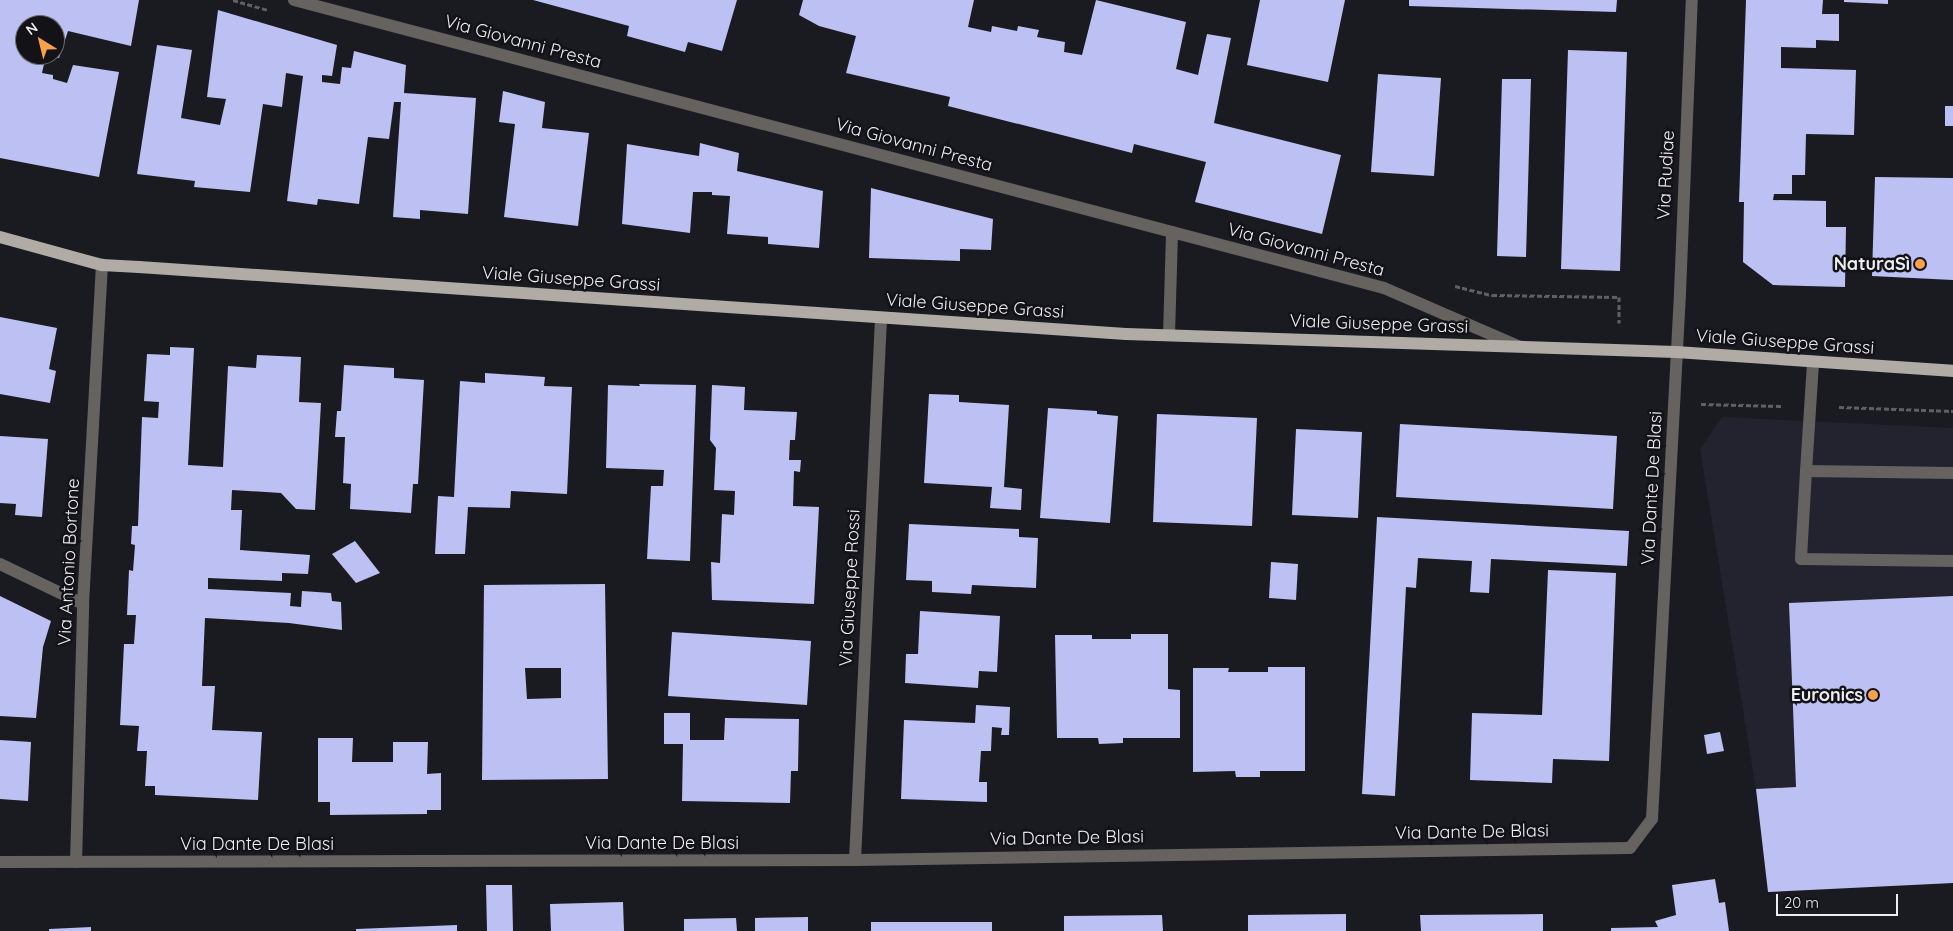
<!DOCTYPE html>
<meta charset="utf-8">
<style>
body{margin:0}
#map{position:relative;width:1953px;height:931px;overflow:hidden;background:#1a1b21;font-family:Quicksand,sans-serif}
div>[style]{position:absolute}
.built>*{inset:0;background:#23232f}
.building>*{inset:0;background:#bcc0f3}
.path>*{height:3px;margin-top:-1.5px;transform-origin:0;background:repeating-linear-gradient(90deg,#5f6065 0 5px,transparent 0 7.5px)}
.minor>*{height:12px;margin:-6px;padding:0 6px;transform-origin:6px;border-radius:6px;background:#656260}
.major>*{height:12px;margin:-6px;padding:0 6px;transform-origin:6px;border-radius:6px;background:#b1aba6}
.dots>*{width:14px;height:14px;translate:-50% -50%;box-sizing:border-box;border:2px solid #121217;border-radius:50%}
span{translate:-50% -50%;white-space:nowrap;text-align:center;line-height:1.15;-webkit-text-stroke:5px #121217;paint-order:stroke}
.street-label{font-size:18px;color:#ecedf1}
.poi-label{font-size:18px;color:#ecedf1;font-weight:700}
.right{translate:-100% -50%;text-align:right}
.north{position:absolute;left:15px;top:15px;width:50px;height:50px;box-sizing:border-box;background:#121217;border:1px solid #696a6e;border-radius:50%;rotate:324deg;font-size:14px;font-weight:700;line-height:20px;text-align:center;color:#ecedf1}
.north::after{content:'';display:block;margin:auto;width:18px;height:22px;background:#f9a04c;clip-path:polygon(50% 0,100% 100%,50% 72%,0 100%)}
.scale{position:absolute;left:1776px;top:894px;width:122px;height:22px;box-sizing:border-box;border:2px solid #ecedf1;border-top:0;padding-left:6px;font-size:15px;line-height:18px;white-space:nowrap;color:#ecedf1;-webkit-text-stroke:4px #121217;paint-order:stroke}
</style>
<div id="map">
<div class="built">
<div style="clip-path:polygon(1722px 417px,1953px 428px,1953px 883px,1768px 892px,1756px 789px,1700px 449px)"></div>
</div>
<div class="building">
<div style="clip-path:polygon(0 0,139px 0,131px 46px,68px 31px,59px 58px,48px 56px,55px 55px,55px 25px,25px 25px,25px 55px,46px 55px,42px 73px,53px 75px,53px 79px,67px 83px,73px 65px,119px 72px,99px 177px,0 158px)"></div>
<div style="clip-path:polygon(533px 0,737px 0,722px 51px,688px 42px,685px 52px,627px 36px,629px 26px)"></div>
<div style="clip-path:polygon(803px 0,974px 0,968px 27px,991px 32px,992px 26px,1017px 31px,1018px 26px,1039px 30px,1037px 37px,1065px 42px,1064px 52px,1082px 55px,1096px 0,1186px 22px,1176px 69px,1198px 75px,1207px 34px,1231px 38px,1214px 123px,1341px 155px,1322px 234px,1195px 202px,1206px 162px,1134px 144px,1132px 153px,948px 106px,950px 97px,846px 73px,856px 36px,819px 26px,799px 15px)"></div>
<div style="clip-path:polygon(1260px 0,1345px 0,1328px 82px,1247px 65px)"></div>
<div style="clip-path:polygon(1409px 0,1617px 0,1616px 12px,1409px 6px)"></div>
<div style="clip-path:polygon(1746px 0,1823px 0,1822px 14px,1839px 14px,1839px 41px,1816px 40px,1816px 48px,1781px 47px,1781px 68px,1856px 70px,1854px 135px,1806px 134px,1805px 175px,1792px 175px,1792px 194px,1774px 194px,1773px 200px,1826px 201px,1826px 227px,1846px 227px,1845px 287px,1773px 285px,1743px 262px,1744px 202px,1739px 202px)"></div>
<div style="clip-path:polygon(1844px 0,1888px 0,1888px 4px,1844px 2px)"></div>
<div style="clip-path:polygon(218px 10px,337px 45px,332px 76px,322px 75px,322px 82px,340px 84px,342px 67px,351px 68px,354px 51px,406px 65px,404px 93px,476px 98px,468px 214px,420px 210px,420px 219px,393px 217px,401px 102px,394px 102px,389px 139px,368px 137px,359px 204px,318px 199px,317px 205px,287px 201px,303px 76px,286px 73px,282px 107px,263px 104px,250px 192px,194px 187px,195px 181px,137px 174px,157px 45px,192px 50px,181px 118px,220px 125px,226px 99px,207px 97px)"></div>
<div style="clip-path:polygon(1568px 50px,1627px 52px,1620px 271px,1561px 269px)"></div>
<div style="clip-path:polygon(1378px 74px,1441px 78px,1434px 176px,1371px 172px)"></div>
<div style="clip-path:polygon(1502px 79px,1531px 79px,1526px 257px,1497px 256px)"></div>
<div style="clip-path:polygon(503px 91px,545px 102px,542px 128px,589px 133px,578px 226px,504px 217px,515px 124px,499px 122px)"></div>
<div style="clip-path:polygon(1945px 106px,1953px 106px,1953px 126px,1945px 126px)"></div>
<div style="clip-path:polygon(700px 143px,739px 153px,737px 171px,823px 191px,819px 248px,768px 244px,768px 237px,727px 234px,730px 196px,712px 195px,712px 192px,693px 192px,690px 233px,622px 224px,627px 144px,699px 156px)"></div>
<div style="clip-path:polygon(1875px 177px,1953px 178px,1953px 280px,1872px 276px)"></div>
<div style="clip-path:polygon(871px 188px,993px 219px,991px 250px,960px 249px,960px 261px,869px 258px)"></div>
<div style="clip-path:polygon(0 317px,57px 328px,49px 369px,56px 371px,50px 403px,0 394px)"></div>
<div style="clip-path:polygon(170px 347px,194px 348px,188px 465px,223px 467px,228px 366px,256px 368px,257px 355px,301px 357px,299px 402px,321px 403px,315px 510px,296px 509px,281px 493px,232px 490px,231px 510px,242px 510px,240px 550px,310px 555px,308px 574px,282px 573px,282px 581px,208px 578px,208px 589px,291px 593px,290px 606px,301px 607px,302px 591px,331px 593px,332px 601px,341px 602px,342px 630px,289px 623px,205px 618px,202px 686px,215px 686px,212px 730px,262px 732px,258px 800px,155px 795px,155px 786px,145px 786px,147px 751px,137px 751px,139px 726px,120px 725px,124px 644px,134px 644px,136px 615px,127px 615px,129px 570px,133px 571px,135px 545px,131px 544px,132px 526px,138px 526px,142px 417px,158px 418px,159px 402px,144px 401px,147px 354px,170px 355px)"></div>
<div style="clip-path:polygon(344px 365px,394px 368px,394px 378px,424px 380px,418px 484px,413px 484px,411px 513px,350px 509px,351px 484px,343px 483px,345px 437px,335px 437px,337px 411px,341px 411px)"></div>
<div style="clip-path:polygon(485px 373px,545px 377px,544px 386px,572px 387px,567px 494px,511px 491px,510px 508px,468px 507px,465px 554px,435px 554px,438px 496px,454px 497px,460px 381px,485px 383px)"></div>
<div style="clip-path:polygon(639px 384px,696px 385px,690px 561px,647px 559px,651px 486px,663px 486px,664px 470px,606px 468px,608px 385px,640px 386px)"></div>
<div style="clip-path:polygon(712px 385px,745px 387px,744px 410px,797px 412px,795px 440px,790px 440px,789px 460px,801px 460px,800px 472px,794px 471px,793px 506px,819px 507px,814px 604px,712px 600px,711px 562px,720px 563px,722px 514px,734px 515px,735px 491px,714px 490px,716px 448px,710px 440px)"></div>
<div style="clip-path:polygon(929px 394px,959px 395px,959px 402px,1009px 405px,1004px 487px,1022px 489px,1021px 510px,990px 508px,992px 487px,924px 483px)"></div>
<div style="clip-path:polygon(1048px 408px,1097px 411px,1097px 414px,1118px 416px,1110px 523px,1040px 518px)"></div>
<div style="clip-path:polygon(1157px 414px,1257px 418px,1252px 526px,1153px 522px)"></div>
<div style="clip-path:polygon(1400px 424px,1617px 436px,1613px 509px,1396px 497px)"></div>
<div style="clip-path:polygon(1296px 429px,1362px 432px,1358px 518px,1292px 515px)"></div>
<div style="clip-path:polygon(0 436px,48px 439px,42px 517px,15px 515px,16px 504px,0 503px)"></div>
<div style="clip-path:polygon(1377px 517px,1629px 531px,1627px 566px,1491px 559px,1489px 593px,1470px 592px,1472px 561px,1418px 558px,1416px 588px,1406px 587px,1395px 796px,1362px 794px)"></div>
<div style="clip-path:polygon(909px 524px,1019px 529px,1019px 537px,1038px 538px,1036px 588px,972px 585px,971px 594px,932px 592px,932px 581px,906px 580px)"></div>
<div style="clip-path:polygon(355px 541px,380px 573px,356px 583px,332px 554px)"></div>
<div style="clip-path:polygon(1271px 562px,1298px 564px,1296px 600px,1269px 598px)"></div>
<div style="clip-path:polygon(1548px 570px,1616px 573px,1609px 761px,1553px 759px,1552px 783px,1470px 780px,1472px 713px,1542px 715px)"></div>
<div style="clip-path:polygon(evenodd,605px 584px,608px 779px,482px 780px,484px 585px,605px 584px,525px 668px,561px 668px,561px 698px,527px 699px,525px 668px)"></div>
<div style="clip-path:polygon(0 596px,51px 621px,43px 647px,36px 718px,0 716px)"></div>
<div style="clip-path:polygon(1953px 596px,1953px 883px,1768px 892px,1756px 789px,1796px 787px,1789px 603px)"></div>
<div style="clip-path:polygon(920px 611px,1000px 616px,997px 672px,979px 671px,978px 688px,905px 683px,906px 654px,918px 654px)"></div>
<div style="clip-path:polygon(672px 632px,811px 641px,807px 705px,668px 696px)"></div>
<div style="clip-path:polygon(1131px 634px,1168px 634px,1168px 689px,1180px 690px,1180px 738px,1123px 738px,1123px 743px,1099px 744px,1098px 738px,1057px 738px,1055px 635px,1092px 635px,1092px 639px,1131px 639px)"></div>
<div style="clip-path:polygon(1268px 667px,1305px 667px,1305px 771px,1260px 771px,1260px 777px,1236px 777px,1235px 771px,1193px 772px,1193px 668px,1229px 668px,1228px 672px,1268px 672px)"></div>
<div style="clip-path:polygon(976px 705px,1010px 707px,1009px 735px,1001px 735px,1002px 728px,992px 727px,991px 751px,981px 751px,979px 782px,987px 782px,987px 802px,901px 799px,904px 720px,975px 723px)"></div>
<div style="clip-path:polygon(664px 713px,690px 713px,690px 740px,724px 740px,725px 718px,799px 719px,798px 771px,791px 771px,790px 803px,682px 801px,683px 744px,664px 744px)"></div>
<div style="clip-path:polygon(1720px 732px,1724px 751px,1707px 754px,1704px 735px)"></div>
<div style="clip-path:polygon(318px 738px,353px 738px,352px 762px,393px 762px,393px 742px,428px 742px,427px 774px,441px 773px,441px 810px,427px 810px,427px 814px,330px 815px,330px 802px,318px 802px)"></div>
<div style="clip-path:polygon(0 740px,31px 742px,28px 801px,0 799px)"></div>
<div style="clip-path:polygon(1715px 879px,1719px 903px,1725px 902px,1729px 931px,1611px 931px,1611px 928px,1658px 927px,1655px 921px,1676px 915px,1672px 885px)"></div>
<div style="clip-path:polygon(486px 885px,512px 885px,513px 931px,487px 931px)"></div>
<div style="clip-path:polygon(623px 902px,624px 931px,551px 931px,550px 904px)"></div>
<div style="clip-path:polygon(1346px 914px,1346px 931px,1248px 931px,1248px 915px)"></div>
<div style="clip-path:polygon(1543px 914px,1543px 931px,1421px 931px,1420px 915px)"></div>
<div style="clip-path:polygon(1162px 915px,1163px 931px,1064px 931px,1064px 916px)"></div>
<div style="clip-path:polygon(808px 917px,808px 931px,755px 931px,755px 918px)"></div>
<div style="clip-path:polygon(736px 918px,737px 931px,684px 931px,684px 919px)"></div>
<div style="clip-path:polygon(871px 922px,992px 922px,992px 931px,871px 931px)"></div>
<div style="clip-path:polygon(457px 925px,457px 931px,356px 931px,356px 929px)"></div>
<div style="clip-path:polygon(91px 927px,91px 931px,49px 931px,49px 929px)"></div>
</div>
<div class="path">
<div style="left:233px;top:0;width:36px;rotate:16deg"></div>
<div style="left:1455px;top:286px;width:38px;rotate:14deg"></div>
<div style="left:1492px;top:295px;width:127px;rotate:0.9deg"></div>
<div style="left:1619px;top:297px;width:26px;rotate:90deg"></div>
<div style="left:1701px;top:404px;width:81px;rotate:1.4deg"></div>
<div style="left:1839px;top:407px;width:114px;rotate:2deg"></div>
</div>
<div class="minor">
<div style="left:294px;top:0;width:1127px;rotate:14.8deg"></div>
<div style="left:1384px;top:288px;width:146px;rotate:23.4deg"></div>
<div style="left:1169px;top:335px;width:103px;rotate:-88.3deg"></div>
<div style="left:1813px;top:363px;width:108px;rotate:93.7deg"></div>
<div style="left:1806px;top:471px;width:147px;rotate:0.8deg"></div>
<div style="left:1806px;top:471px;width:88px;rotate:93.3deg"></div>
<div style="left:1801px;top:559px;width:152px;rotate:0.8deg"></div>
<div style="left:0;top:564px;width:92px;rotate:25.7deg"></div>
<div style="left:855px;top:860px;width:543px;rotate:-87.25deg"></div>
<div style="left:0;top:862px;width:855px;rotate:-0.13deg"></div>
<div style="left:855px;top:860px;width:775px;rotate:-0.89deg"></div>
<div style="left:1630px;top:848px;width:36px;rotate:-53deg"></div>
<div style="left:1652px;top:819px;width:527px;rotate:-86.95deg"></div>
<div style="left:1680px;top:293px;width:293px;rotate:-87.7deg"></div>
<div style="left:76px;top:862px;width:258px;rotate:-88.4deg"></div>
<div style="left:83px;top:604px;width:340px;rotate:-86.8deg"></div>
</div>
<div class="major">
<div style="left:0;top:237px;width:106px;rotate:15.4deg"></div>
<div style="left:102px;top:265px;width:37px;rotate:3deg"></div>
<div style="left:139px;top:267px;width:989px;rotate:3.88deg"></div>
<div style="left:1126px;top:334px;width:550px;rotate:1.87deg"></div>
<div style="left:1676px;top:352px;width:278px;rotate:3.9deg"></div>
</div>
<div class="dots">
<div style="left:1920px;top:264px;background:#f9a04c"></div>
<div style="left:1873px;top:695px;background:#f9a04c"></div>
</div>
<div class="street-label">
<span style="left:523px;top:42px;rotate:15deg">Via Giovanni Presta</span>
<span style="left:914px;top:145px;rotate:15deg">Via Giovanni Presta</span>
<span style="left:1666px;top:175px;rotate:-87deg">Via Rudiae</span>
<span style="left:1306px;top:250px;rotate:15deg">Via Giovanni Presta</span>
<span style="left:571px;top:279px;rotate:4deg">Viale Giuseppe Grassi</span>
<span style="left:975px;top:306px;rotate:4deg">Viale Giuseppe Grassi</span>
<span style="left:1379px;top:324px;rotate:2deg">Viale Giuseppe Grassi</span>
<span style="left:1785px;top:342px;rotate:4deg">Viale Giuseppe Grassi</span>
<span style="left:1652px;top:488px;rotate:-87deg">Via Dante De Blasi</span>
<span style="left:69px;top:562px;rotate:-87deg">Via Antonio Bortone</span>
<span style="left:850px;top:588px;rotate:-87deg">Via Giuseppe Rossi</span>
<span style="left:1472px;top:832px;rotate:-1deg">Via Dante De Blasi</span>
<span style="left:1067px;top:838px;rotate:-1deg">Via Dante De Blasi</span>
<span style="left:662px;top:843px">Via Dante De Blasi</span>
<span style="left:257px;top:844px">Via Dante De Blasi</span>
</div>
<div class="poi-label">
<span class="right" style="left:1910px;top:264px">NaturaSì</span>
<span class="right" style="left:1863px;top:695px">Euronics</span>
</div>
<div class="north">N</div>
<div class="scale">20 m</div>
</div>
